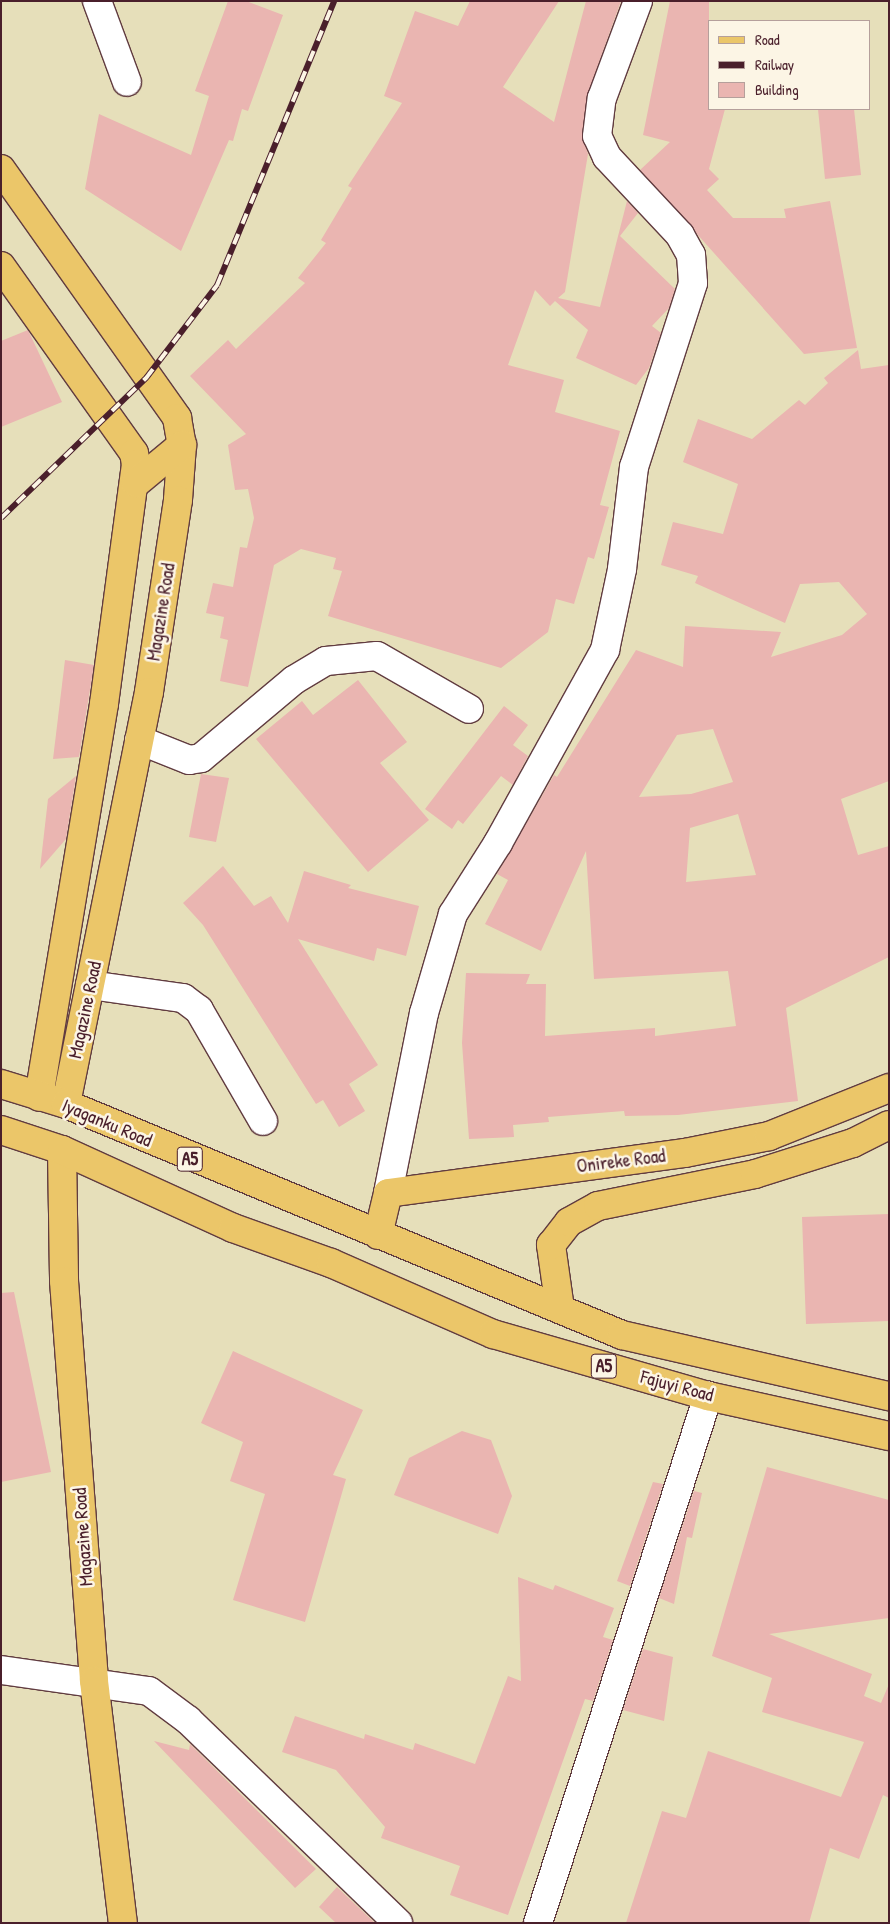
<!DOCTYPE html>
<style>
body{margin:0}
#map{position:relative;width:890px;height:1924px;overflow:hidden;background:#e6dfba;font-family:"Patrick Hand",sans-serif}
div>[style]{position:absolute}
.building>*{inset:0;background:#eab5b1}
.roads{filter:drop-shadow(1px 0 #613c40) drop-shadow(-1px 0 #613c40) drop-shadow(0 1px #613c40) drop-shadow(0 -1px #613c40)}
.minor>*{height:28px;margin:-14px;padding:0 14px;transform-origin:14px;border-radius:14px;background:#fff}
.major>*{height:28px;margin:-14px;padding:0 14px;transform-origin:14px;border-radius:14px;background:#ebc669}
.highway>*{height:28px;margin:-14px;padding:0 14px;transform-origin:14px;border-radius:14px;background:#ebc669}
.rail>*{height:5.5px;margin-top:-2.75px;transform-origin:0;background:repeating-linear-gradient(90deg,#fcf5e5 0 11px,#4a1f2b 0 22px);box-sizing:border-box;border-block:1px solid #4a1f2b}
span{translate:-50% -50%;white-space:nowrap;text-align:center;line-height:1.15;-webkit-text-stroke:5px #fcf5e5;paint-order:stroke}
.shield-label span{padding:1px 4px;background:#fcf5e5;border:1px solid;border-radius:4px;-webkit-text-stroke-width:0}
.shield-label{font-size:18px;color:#4a1f2b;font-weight:700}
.street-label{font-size:19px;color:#4a1f2b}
.frame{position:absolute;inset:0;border:2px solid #4a1f2b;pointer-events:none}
.legend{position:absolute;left:708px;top:20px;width:162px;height:90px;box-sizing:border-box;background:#fcf5e5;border:1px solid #b59f9b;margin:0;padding:6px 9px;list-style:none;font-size:15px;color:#4a1f2b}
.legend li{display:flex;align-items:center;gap:10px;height:25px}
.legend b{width:25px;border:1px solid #b59f9b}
</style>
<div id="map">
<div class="building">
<div style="clip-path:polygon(228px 1px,246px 1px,283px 15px,248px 111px,242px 109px,233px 141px,229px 140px,181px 251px,85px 189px,99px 114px,191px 155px,209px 96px,195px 91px)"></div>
<div style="clip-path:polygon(470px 1px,559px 1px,503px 87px,554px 122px,586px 1px,621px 1px,587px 96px,582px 134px,588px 154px,565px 292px,558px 298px,600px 307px,627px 201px,638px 213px,620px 236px,675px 289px,669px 308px,652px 326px,661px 333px,649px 368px,636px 385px,576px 358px,588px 330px,555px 301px,550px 306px,535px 290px,508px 365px,564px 380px,555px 412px,620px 431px,600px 505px,609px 507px,594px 559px,588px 557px,574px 604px,556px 599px,548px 632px,501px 668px,328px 616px,342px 571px,333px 569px,336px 558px,301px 549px,274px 565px,248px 687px,220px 681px,228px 640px,220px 638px,224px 617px,206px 613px,213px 583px,233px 587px,240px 547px,247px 548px,254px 518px,248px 489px,235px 490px,228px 445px,246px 434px,190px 376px,228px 340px,236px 349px,305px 283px,298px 278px,326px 243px,321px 240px,352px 188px,348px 186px,402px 103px,384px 96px,415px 11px,458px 26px)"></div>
<div style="clip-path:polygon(670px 1px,709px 1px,709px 109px,725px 109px,709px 169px,719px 179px,707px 190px,733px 218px,786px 218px,784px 209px,830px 201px,857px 348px,804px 354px,640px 170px,670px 142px,643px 135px)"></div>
<div style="clip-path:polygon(818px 109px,854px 109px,861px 175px,825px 179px)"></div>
<div style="clip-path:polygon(28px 330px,62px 402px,1px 427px,1px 341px)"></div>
<div style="clip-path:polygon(evenodd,858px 350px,861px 369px,889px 365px,889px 781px,841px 799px,858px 855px,889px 846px,889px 957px,786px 1008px,798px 1101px,678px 1115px,625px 1116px,624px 1111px,548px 1117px,549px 1122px,513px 1125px,514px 1137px,469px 1139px,462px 1043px,466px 973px,530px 974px,526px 984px,546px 984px,545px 1036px,655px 1028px,655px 1036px,736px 1026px,728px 971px,594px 979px,586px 851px,541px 951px,485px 924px,508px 880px,497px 874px,554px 775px,557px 777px,636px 650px,683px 667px,685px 626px,781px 632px,771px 657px,842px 635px,867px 614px,839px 582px,800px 584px,785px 623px,695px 583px,698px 576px,661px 565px,673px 522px,723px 534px,738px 484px,683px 462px,698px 419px,752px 439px,799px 400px,805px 405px,828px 383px,824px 378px,858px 350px,713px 729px,733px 782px,691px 794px,639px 797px,677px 735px,713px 729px,858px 350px,738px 814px,756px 875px,686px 882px,690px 828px,738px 814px)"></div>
<div style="clip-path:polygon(65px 660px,94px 665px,79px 757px,53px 759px)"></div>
<div style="clip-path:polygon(358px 680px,407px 742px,380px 763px,429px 820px,368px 872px,256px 739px,302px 701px,313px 715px)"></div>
<div style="clip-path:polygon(504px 706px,528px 725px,513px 745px,528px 756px,513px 785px,501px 776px,463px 824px,458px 820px,452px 829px,425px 809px)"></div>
<div style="clip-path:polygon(201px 774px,229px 778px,216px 842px,189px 837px)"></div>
<div style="clip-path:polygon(76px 776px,66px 839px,40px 869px,48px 799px)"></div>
<div style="clip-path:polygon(223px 866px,254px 906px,271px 896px,288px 923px,304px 871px,351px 885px,348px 888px,419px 906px,406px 956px,377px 948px,374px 961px,298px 939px,378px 1065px,349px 1084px,365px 1111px,339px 1127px,323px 1100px,316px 1104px,203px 925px,183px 903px)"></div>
<div style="clip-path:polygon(889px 1214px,889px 1321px,806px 1324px,802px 1217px)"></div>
<div style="clip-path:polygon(14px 1292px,51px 1472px,1px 1482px,1px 1293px)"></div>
<div style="clip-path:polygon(233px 1351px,363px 1410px,333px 1475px,346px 1479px,305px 1622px,233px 1600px,265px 1494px,230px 1481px,243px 1442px,201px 1423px)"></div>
<div style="clip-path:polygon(462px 1431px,491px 1440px,512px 1496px,498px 1534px,394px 1495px,409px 1458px)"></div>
<div style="clip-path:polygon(767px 1467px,889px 1500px,889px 1618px,769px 1634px,872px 1674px,864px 1696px,881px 1703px,889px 1684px,889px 1798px,883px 1795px,859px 1859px,830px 1848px,809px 1923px,626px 1923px,662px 1811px,686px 1818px,708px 1751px,841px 1797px,864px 1742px,762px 1712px,772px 1678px,712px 1656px)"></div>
<div style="clip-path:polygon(653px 1482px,663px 1484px,630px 1586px,617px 1581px)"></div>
<div style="clip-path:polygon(694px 1491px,702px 1493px,692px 1538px,687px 1537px,674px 1604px,659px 1598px)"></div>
<div style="clip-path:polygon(518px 1577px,553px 1590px,555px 1585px,614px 1608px,603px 1637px,613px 1640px,593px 1701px,585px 1699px,508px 1915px,450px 1895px,460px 1866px,381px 1838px,385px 1827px,336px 1770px,282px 1752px,295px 1716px,364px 1739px,365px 1734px,413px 1750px,415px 1743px,475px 1764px,508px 1676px,521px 1681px)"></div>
<div style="clip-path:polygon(643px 1649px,673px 1657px,664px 1721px,623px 1710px)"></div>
<div style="clip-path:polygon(154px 1741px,189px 1750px,190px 1744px,316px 1869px,295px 1888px)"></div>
<div style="clip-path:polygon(337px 1887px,375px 1923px,336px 1923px,319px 1907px)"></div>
</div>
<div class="roads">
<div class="minor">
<div style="left:97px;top:1px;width:86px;rotate:69.7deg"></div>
<div style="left:139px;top:740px;width:54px;rotate:21.8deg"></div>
<div style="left:189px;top:760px;width:12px;rotate:-9deg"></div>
<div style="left:201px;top:758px;width:121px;rotate:-40deg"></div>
<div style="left:294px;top:680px;width:37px;rotate:-31deg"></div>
<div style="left:326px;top:661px;width:51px;rotate:-5.6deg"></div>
<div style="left:377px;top:656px;width:106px;rotate:29.9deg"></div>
<div style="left:90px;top:985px;width:94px;rotate:8deg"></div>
<div style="left:183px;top:998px;width:20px;rotate:37deg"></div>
<div style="left:199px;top:1010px;width:128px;rotate:60deg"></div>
<div style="left:388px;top:1193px;width:184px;rotate:-78.7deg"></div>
<div style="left:424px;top:1013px;width:103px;rotate:-73.7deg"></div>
<div style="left:453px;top:914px;width:84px;rotate:-57.6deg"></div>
<div style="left:498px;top:843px;width:221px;rotate:-61deg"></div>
<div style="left:605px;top:650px;width:83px;rotate:-78.1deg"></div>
<div style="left:622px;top:569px;width:103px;rotate:-83.3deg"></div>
<div style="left:634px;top:467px;width:193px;rotate:-72.2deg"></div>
<div style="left:693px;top:283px;width:28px;rotate:-94deg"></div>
<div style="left:691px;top:255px;width:23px;rotate:-119deg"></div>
<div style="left:680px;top:235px;width:107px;rotate:-133.1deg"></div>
<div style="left:607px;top:157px;width:23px;rotate:-115deg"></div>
<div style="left:597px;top:136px;width:38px;rotate:-83deg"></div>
<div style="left:602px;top:98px;width:103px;rotate:-69.6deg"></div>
<div style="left:1px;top:1670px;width:149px;rotate:8.1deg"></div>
<div style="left:149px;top:1691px;width:49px;rotate:36.6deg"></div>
<div style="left:188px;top:1720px;width:292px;rotate:44deg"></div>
<div style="left:538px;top:1923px;width:554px;rotate:-72.12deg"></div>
</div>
<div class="major">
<div style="left:1px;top:169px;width:305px;rotate:54.7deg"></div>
<div style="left:177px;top:418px;width:27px;rotate:80deg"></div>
<div style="left:182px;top:445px;width:55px;rotate:94.2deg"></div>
<div style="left:178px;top:500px;width:194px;rotate:98.6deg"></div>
<div style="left:149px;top:692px;width:420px;rotate:101.4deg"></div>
<div style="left:1px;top:266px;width:229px;rotate:54.6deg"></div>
<div style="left:134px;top:453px;width:11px;rotate:80deg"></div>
<div style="left:136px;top:464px;width:242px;rotate:97.6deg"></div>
<div style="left:104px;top:704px;width:398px;rotate:99.4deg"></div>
<div style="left:136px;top:483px;width:60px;rotate:-39.6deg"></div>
<div style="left:62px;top:1150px;width:131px;rotate:89.1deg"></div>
<div style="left:64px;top:1281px;width:401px;rotate:85.7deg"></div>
<div style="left:94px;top:1681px;width:244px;rotate:83.2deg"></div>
<div style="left:378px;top:1235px;width:43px;rotate:-76.6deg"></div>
<div style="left:388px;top:1193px;width:300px;rotate:-7.7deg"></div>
<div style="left:685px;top:1153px;width:86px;rotate:-11.4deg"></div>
<div style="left:769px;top:1136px;width:129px;rotate:-21.8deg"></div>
<div style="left:560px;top:1309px;width:65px;rotate:-98deg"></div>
<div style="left:551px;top:1245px;width:29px;rotate:-52deg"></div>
<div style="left:569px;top:1222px;width:33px;rotate:-29deg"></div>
<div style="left:598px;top:1206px;width:160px;rotate:-11.5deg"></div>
<div style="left:755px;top:1174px;width:103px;rotate:-17.6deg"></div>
<div style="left:853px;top:1143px;width:40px;rotate:-26.6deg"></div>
</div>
<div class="highway">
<div style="left:1px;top:1084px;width:68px;rotate:17.1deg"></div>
<div style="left:66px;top:1104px;width:602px;rotate:22.56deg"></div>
<div style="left:622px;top:1335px;width:274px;rotate:12.9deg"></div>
<div style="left:1px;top:1130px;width:64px;rotate:18.2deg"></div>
<div style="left:62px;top:1150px;width:188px;rotate:24.5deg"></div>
<div style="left:233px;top:1228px;width:104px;rotate:19.7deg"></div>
<div style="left:331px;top:1263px;width:177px;rotate:23.7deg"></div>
<div style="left:493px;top:1334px;width:224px;rotate:16.1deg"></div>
<div style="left:708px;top:1396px;width:185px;rotate:12.5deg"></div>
</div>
</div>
<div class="rail">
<div style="left:1px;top:518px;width:202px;rotate:-44deg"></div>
<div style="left:146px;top:378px;width:117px;rotate:-52.6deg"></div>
<div style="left:217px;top:285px;width:307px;rotate:-67.6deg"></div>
</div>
<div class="shield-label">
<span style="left:190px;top:1159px">A5</span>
<span style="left:604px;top:1366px">A5</span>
</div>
<div class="street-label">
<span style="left:161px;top:612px;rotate:-81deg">Magazine Road</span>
<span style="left:85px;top:1010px;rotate:-78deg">Magazine Road</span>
<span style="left:107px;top:1123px;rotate:23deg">Iyaganku Road</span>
<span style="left:621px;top:1161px;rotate:-7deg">Onireke Road</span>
<span style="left:677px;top:1386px;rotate:15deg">Fajuyi Road</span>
<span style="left:83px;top:1537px;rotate:-94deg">Magazine Road</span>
</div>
<div class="frame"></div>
<ul class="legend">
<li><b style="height:6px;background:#ebc669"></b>Road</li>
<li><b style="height:6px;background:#4a1f2b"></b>Railway</li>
<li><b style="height:14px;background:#eab5b1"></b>Building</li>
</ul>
</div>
